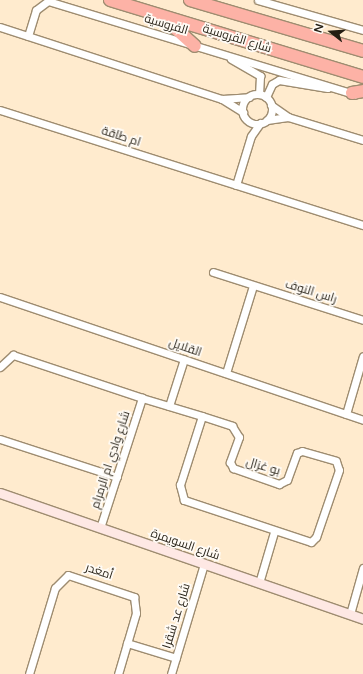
<!DOCTYPE html>
<meta charset="utf-8">
<style>
body{margin:0}
#map{position:relative;width:363px;height:674px;overflow:hidden;background:#ffebce;font-family:"Varela Round",Cairo,sans-serif}
div>[style]{position:absolute}
.roads{filter:drop-shadow(1px 0 #9e8c70) drop-shadow(-1px 0 #9e8c70) drop-shadow(0 1px #9e8c70) drop-shadow(0 -1px #9e8c70)}
.street>*{height:7px;margin:-3.5px;padding:0 3.5px;transform-origin:3.5px;border-radius:3.5px;background:#fff}
.street>.ring{margin:-3.5px;padding:0;box-sizing:content-box;background:none;border:7px solid #fff;border-radius:50%}
.secondary>*{height:9px;margin:-4.5px;padding:0 4.5px;transform-origin:4.5px;border-radius:4.5px;background:#fee8e4}
.highway>*{height:12px;margin:-6px;padding:0 6px;transform-origin:6px;border-radius:6px;background:#fdb2a6}
span{translate:-50% -50%;white-space:nowrap;text-align:center;line-height:1.15;-webkit-text-stroke:3.5px #fffbf5;paint-order:stroke}
.street-label{font-size:12px;color:#241e13}
.north{position:absolute;left:311px;top:12px;width:40px;height:40px;-webkit-text-stroke:3px #fffbf5;paint-order:stroke;rotate:287deg;font-size:11px;font-weight:700;line-height:16px;text-align:center;color:#241e13}
.north::after{content:'';display:block;margin:auto;width:14px;height:18px;background:#241e13;clip-path:polygon(50% 0,100% 100%,50% 72%,0 100%)}
</style>
<div id="map">
<div class="roads">
<div class="street">
<div style="left:258px;top:0;width:109px;rotate:15.9deg"></div>
<div style="left:0;top:27px;width:233px;rotate:18deg"></div>
<div style="left:222px;top:99px;width:25px;rotate:32deg"></div>
<div style="left:28px;top:36px;width:27px;rotate:-73deg"></div>
<div style="left:36px;top:10px;width:15px;rotate:-37deg"></div>
<div style="left:48px;top:1px;width:321px;rotate:16.9deg"></div>
<div style="left:231px;top:59px;width:34px;rotate:30deg"></div>
<div style="left:260px;top:76px;width:18px;rotate:93deg"></div>
<div class="ring" style="left:242px;top:94px;width:23px;height:23px"></div>
<div style="left:266px;top:97px;width:14px;rotate:-65deg"></div>
<div style="left:272px;top:84px;width:8px;rotate:-30deg"></div>
<div style="left:279px;top:80px;width:49px;rotate:9.5deg"></div>
<div style="left:222px;top:99px;width:27px;rotate:-4deg"></div>
<div style="left:271px;top:105px;width:21px;rotate:35deg"></div>
<div style="left:288px;top:117px;width:78px;rotate:17deg"></div>
<div style="left:0;top:110px;width:381px;rotate:17.6deg"></div>
<div style="left:267px;top:120px;width:21px;rotate:-8deg"></div>
<div style="left:236px;top:185px;width:51px;rotate:-73deg"></div>
<div style="left:251px;top:136px;width:16px;rotate:-55deg"></div>
<div style="left:213px;top:272px;width:157px;rotate:17.7deg"></div>
<div style="left:0;top:297px;width:383px;rotate:18.7deg"></div>
<div style="left:0;top:367px;width:18px;rotate:-43deg"></div>
<div style="left:13px;top:355px;width:136px;rotate:18.4deg"></div>
<div style="left:142px;top:398px;width:63px;rotate:16.7deg"></div>
<div style="left:202px;top:416px;width:32px;rotate:18deg"></div>
<div style="left:232px;top:426px;width:13px;rotate:58deg"></div>
<div style="left:239px;top:437px;width:27px;rotate:110deg"></div>
<div style="left:230px;top:462px;width:7px;rotate:63deg"></div>
<div style="left:233px;top:468px;width:49px;rotate:19.2deg"></div>
<div style="left:279px;top:484px;width:9px;rotate:-27deg"></div>
<div style="left:287px;top:480px;width:29px;rotate:-70deg"></div>
<div style="left:297px;top:453px;width:5px;rotate:-22deg"></div>
<div style="left:302px;top:451px;width:35px;rotate:16deg"></div>
<div style="left:336px;top:461px;width:9px;rotate:72deg"></div>
<div style="left:339px;top:470px;width:71px;rotate:108.9deg"></div>
<div style="left:316px;top:537px;width:7px;rotate:135deg"></div>
<div style="left:311px;top:542px;width:134px;rotate:-161.7deg"></div>
<div style="left:184px;top:500px;width:16px;rotate:-105deg"></div>
<div style="left:180px;top:485px;width:72px;rotate:-72.3deg"></div>
<div style="left:226px;top:373px;width:91px;rotate:-72.8deg"></div>
<div style="left:169px;top:406px;width:49px;rotate:-72.3deg"></div>
<div style="left:346px;top:414px;width:60px;rotate:-73.7deg"></div>
<div style="left:0;top:439px;width:123px;rotate:18deg"></div>
<div style="left:100px;top:528px;width:137px;rotate:-72.1deg"></div>
<div style="left:259px;top:583px;width:53px;rotate:-73.6deg"></div>
<div style="left:350px;top:614px;width:48px;rotate:-74.2deg"></div>
<div style="left:127px;top:643px;width:51px;rotate:17deg"></div>
<div style="left:29px;top:674px;width:90px;rotate:-73.2deg"></div>
<div style="left:55px;top:588px;width:18px;rotate:-45deg"></div>
<div style="left:68px;top:575px;width:70px;rotate:18.4deg"></div>
<div style="left:134px;top:597px;width:16px;rotate:83deg"></div>
<div style="left:136px;top:613px;width:64px;rotate:106.4deg"></div>
<div style="left:171px;top:674px;width:115px;rotate:-73.3deg"></div>
</div>
<div class="secondary">
<div style="left:0;top:493px;width:384px;rotate:19.1deg"></div>
</div>
<div class="highway">
<div style="left:110px;top:0;width:264px;rotate:16.9deg"></div>
<div style="left:190px;top:0;width:180px;rotate:16.4deg"></div>
<div style="left:165px;top:19px;width:40px;rotate:42deg"></div>
<div style="left:352px;top:93px;width:11px;rotate:-10deg"></div>
</div>
</div>
<div class="street-label">
<span style="left:166px;top:25px;rotate:17deg">الفروسية</span>
<span style="left:237px;top:39px;rotate:17deg">شارع الفروسية</span>
<span style="left:121px;top:137px;rotate:18deg">ام طاقة</span>
<span style="left:311px;top:292px;rotate:17deg">راس النوف</span>
<span style="left:185px;top:348px;rotate:19deg">القلايل</span>
<span style="left:111px;top:460px;rotate:-72deg">شارع وادي ام الرمرام</span>
<span style="left:263px;top:467px;rotate:16deg">بو غزال</span>
<span style="left:185px;top:545px;rotate:19deg">شارع السويمرة</span>
<span style="left:99px;top:572px;rotate:18deg">أمغدر</span>
<span style="left:177px;top:616px;rotate:-73deg">شارع عد شقرا</span>
</div>
<div class="north">N</div>
</div>
